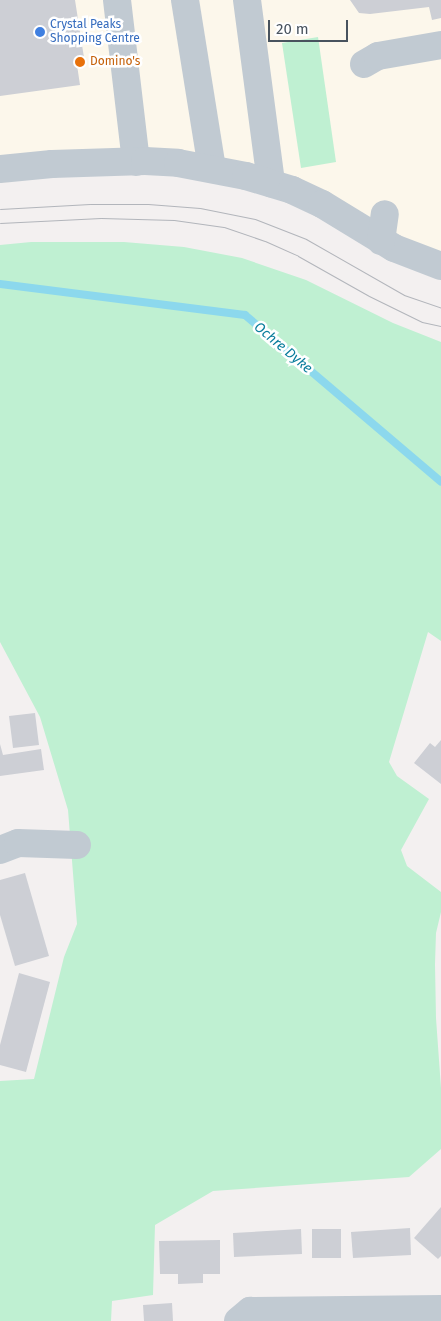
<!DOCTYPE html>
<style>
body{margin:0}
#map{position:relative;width:441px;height:1321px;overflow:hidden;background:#f3f0f0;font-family:"Fira Sans",sans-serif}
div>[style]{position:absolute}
.commercial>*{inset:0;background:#fcf7eb}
.green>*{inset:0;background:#bff0d2}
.stream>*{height:8px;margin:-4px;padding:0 4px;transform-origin:4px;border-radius:4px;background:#8cd8ed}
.building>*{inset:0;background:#cdcfd5}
.minor>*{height:28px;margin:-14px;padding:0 14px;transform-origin:14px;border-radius:14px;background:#c1cad2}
.tram>*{height:1px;margin:-0.5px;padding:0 0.5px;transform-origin:0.5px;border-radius:0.5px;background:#b2b5bb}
.dots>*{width:14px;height:14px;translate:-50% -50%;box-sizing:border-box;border:2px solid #fff;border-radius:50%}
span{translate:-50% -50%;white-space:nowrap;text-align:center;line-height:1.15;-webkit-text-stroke:5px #fff;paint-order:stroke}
.shop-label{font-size:12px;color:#366cbe}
.left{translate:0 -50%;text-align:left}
.food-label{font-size:12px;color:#c56008}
.water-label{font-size:14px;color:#0c7e9d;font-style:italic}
.scale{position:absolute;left:268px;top:20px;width:80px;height:22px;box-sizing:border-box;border:2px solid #48535e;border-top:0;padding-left:6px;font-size:15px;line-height:18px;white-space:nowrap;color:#48535e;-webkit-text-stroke:4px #fff;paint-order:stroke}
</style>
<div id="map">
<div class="commercial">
<div style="clip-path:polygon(0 0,441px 0,441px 278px,330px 221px,232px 180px,111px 170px,0 183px)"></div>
</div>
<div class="green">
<div style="clip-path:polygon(318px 37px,336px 162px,301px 168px,282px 43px)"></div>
<div style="clip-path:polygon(31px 242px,124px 242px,184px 247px,242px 258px,306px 280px,393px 323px,441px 342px,441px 641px,428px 632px,389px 762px,397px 776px,429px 799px,401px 850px,407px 866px,441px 892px,441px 912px,436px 933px,435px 964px,436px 1018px,441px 1088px,441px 1149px,409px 1177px,213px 1191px,155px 1225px,153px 1295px,112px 1301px,111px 1321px,0 1321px,0 1081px,34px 1079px,64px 957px,77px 924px,68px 810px,40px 717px,0 642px,0 245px)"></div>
</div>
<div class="stream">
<div style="left:0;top:284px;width:247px;rotate:7.2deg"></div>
<div style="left:245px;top:315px;width:257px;rotate:40.4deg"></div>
</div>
<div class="building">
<div style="clip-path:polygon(0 0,75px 0,85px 64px,77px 65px,80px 85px,0 96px)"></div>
<div style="clip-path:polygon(350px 0,441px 0,441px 18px,432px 20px,429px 7px,370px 14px,359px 13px)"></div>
<div style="clip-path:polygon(35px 713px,39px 745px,13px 748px,9px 716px)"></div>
<div style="clip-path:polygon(441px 740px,441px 784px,414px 763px,430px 743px,435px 747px)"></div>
<div style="clip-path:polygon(0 744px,3px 755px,41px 749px,44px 770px,0 776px)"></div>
<div style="clip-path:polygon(25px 873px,49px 956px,15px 966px,0 915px,0 880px)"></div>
<div style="clip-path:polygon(19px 973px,50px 982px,26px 1072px,0 1065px,0 1045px)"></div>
<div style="clip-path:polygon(441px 1207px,441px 1256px,438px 1259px,414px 1238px)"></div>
<div style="clip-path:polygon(410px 1228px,411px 1255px,353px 1258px,351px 1232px)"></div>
<div style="clip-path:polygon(301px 1229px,302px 1254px,234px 1257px,233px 1233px)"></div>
<div style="clip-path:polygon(312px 1229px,341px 1229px,341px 1258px,312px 1258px)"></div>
<div style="clip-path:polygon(220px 1240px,220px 1274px,203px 1274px,203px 1283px,178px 1284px,178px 1274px,160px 1274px,159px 1241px)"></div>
<div style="clip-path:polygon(172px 1303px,173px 1321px,144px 1321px,143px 1305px)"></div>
</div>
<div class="minor">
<div style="left:117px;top:0;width:163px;rotate:83.3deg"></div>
<div style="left:185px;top:0;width:170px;rotate:80.9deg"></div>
<div style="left:247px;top:0;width:185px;rotate:82.5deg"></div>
<div style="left:364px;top:64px;width:16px;rotate:-30deg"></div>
<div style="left:378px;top:56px;width:64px;rotate:-9.9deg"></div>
<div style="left:0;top:169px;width:52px;rotate:-5.5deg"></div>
<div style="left:52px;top:164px;width:93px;rotate:-1.8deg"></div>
<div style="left:145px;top:161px;width:33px;rotate:3deg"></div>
<div style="left:178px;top:163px;width:69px;rotate:10.8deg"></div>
<div style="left:246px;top:176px;width:48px;rotate:16.9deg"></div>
<div style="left:292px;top:190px;width:33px;rotate:25deg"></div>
<div style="left:322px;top:204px;width:84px;rotate:31.4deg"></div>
<div style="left:394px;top:248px;width:50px;rotate:21deg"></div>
<div style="left:381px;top:241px;width:27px;rotate:-82deg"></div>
<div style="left:0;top:850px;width:19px;rotate:-21deg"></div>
<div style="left:18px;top:843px;width:59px;rotate:1.9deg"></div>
<div style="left:238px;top:1321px;width:16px;rotate:-40deg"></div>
<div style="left:250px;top:1311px;width:191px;rotate:-0.6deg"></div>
</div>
<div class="tram">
<div style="left:0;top:209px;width:90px;rotate:-3.2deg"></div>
<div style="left:90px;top:204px;width:58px"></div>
<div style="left:148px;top:204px;width:52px;rotate:4.4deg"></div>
<div style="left:200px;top:208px;width:56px;rotate:11.3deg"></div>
<div style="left:255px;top:219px;width:55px;rotate:21.4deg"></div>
<div style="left:306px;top:239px;width:113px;rotate:29.7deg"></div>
<div style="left:404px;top:295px;width:39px;rotate:19deg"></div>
<div style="left:0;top:223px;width:101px;rotate:-2.8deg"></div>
<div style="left:101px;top:218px;width:73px;rotate:1.6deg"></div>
<div style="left:174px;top:220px;width:50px;rotate:8deg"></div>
<div style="left:224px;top:227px;width:43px;rotate:18.9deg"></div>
<div style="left:265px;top:241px;width:36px;rotate:24deg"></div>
<div style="left:298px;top:256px;width:81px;rotate:29.4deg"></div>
<div style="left:369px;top:296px;width:59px;rotate:26.1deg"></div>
<div style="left:422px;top:322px;width:19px;rotate:12deg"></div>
</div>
<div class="dots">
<div style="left:40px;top:32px;background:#3f7fe0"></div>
<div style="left:80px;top:62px;background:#e8710a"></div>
</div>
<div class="shop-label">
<span class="left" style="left:50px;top:32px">Crystal Peaks<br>Shopping Centre</span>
</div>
<div class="food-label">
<span class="left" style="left:90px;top:62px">Domino's</span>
</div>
<div class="water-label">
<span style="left:283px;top:348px;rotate:40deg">Ochre Dyke</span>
</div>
<div class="scale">20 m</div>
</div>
